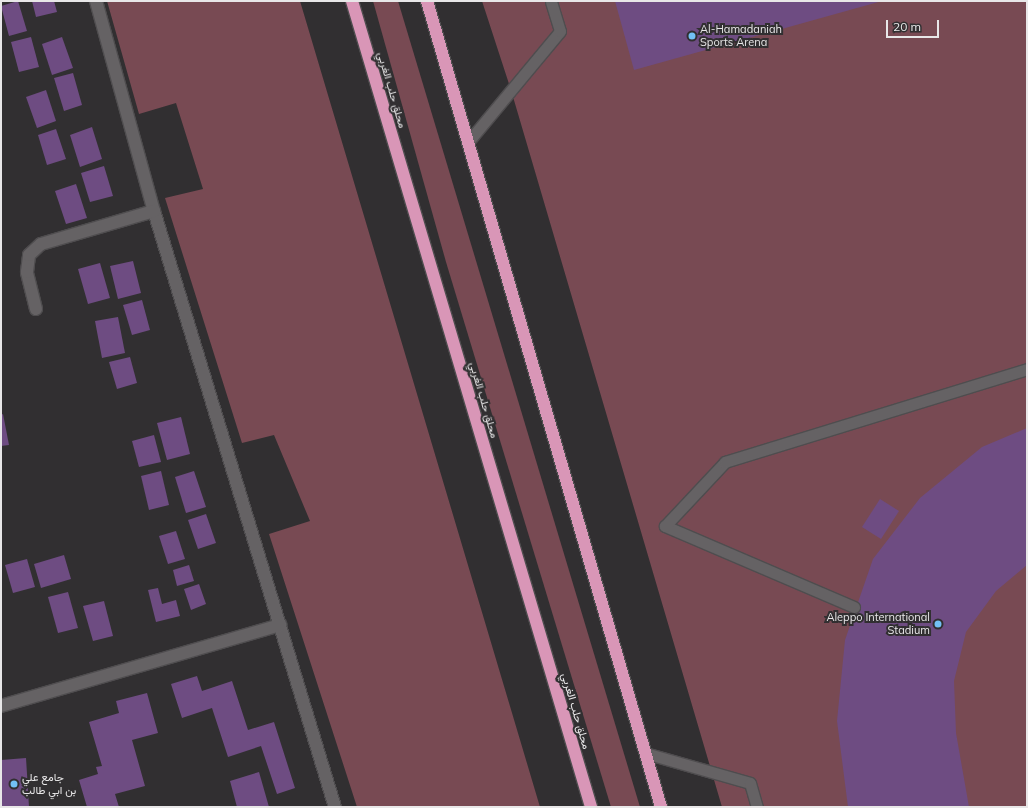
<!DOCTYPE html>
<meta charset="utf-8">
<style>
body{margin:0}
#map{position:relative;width:1028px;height:808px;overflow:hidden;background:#312f31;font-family:Mulish,Vazirmatn,sans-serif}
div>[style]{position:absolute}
.green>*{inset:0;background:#784a53}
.building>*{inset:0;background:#6e4c82}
.roads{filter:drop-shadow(1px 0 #4f4d4f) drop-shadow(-1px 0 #4f4d4f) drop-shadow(0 1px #4f4d4f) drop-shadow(0 -1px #4f4d4f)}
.lane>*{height:11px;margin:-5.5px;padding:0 5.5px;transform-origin:5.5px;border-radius:5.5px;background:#656264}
.street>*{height:12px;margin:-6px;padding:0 6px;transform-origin:6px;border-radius:6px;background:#656264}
.highway>*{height:12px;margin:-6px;padding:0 6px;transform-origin:6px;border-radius:6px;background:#d996b7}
.dots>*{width:11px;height:11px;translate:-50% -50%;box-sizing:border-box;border:2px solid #312f31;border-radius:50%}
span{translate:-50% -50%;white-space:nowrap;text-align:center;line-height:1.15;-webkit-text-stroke:4px #312f31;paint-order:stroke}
.poi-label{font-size:11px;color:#e8e7e8}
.left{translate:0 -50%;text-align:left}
.right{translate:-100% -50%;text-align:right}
.street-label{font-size:11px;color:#e8e7e8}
.frame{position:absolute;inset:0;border:2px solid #e8e7e8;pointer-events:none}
.scale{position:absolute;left:886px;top:20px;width:53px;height:18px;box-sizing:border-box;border:2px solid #e8e7e8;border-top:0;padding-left:5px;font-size:12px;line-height:14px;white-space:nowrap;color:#e8e7e8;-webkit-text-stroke:3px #312f31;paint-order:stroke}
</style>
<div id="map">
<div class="green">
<div style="clip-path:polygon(107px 1px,300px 1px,540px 807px,357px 807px,269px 534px,310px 521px,274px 435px,242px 443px,165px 198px,203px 189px,176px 103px,139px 114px)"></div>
<div style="clip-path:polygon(373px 1px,398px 1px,640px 807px,611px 807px,446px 262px)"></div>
<div style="clip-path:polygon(482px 1px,1027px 1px,1027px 807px,722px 807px,511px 90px)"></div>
</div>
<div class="building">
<div style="clip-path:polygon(18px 1px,27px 31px,9px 36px,1px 6px)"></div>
<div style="clip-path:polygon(32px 1px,54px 1px,57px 12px,36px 17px)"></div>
<div style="clip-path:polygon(615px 1px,882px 1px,634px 70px)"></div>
<div style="clip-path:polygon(31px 37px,39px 67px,19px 72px,11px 42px)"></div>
<div style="clip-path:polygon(62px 37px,73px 68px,52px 75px,42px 44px)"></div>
<div style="clip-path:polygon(73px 73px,82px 105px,64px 111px,54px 78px)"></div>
<div style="clip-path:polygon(46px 90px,56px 121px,37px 128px,26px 97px)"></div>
<div style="clip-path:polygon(92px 127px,102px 159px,80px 167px,70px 135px)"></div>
<div style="clip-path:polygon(56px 129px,66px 159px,47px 165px,38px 135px)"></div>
<div style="clip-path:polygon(104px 166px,113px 196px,90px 202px,81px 173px)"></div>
<div style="clip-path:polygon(76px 184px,87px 218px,66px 224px,55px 191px)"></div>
<div style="clip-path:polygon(133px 261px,141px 293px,118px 299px,110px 266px)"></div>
<div style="clip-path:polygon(100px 263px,110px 298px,88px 304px,78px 269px)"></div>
<div style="clip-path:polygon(142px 300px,150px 330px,132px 335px,123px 305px)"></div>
<div style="clip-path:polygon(118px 317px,125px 353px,102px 358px,95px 321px)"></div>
<div style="clip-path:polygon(130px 357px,137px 383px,117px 389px,109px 362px)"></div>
<div style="clip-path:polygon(3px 414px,9px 445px,1px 446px,1px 415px)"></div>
<div style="clip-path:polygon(181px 417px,190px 454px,167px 460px,157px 423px)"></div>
<div style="clip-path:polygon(1027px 428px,1027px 565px,996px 591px,966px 632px,954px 681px,956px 733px,969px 807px,848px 807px,837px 721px,845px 640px,873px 559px,920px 498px,982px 447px)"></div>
<div style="clip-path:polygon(154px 435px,161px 462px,139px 467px,132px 441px)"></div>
<div style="clip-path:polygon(161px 471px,169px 505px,149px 510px,141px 476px)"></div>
<div style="clip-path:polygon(194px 471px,206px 507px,186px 513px,175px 477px)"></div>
<div style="clip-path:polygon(880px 499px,899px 511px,881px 539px,862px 527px)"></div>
<div style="clip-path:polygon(206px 514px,216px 543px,198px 549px,188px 520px)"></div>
<div style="clip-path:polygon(176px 531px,185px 559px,168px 564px,159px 536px)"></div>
<div style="clip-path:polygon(64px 555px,71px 579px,41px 588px,34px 564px)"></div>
<div style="clip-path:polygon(27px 559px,35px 587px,13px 593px,5px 565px)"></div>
<div style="clip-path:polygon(189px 565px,194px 581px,177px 586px,173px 570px)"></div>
<div style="clip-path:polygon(199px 584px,206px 604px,191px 610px,184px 589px)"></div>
<div style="clip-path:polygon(158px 588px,162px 604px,176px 600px,180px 616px,156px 622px,148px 590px)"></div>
<div style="clip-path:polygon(68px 592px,78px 628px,58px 633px,48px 597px)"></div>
<div style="clip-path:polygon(104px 601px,113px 636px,93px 641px,83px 606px)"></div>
<div style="clip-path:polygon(197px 676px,202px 691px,232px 681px,248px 730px,274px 722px,295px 788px,277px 794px,261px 746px,228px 757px,212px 708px,182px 718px,171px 684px)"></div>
<div style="clip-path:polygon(147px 693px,158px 733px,132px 740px,145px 786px,115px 794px,119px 807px,87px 807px,79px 780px,98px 774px,96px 767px,102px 766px,89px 722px,119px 713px,116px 701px)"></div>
<div style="clip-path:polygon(26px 758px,29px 807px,1px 807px,1px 760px)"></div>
<div style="clip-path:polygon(259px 772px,269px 807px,237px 807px,230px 781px)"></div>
</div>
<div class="roads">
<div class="lane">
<div style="left:468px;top:142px;width:144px;rotate:-50.3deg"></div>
<div style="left:560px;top:31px;width:31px;rotate:-107deg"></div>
<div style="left:854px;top:607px;width:206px;rotate:-156.8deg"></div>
<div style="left:665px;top:526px;width:88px;rotate:-46.8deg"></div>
<div style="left:725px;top:462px;width:316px;rotate:-17.1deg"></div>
<div style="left:645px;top:753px;width:109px;rotate:15.9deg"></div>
<div style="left:750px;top:783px;width:25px;rotate:74deg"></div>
</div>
<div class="street">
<div style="left:96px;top:1px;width:218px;rotate:74.6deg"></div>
<div style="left:154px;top:211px;width:623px;rotate:73.11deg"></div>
<div style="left:36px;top:309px;width:38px;rotate:-104deg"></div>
<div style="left:27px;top:272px;width:17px;rotate:-83deg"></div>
<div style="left:29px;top:255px;width:16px;rotate:-43deg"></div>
<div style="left:41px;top:244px;width:118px;rotate:-16.3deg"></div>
<div style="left:1px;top:706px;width:291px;rotate:-16.2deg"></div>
</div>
<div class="highway">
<div style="left:352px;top:1px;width:841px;rotate:73.48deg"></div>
<div style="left:427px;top:1px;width:839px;rotate:73.81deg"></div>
</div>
</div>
<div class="dots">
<div style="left:692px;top:36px;background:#72c1f5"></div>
<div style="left:938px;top:624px;background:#72c1f5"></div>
<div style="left:14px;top:784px;background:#72c1f5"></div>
</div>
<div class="poi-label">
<span class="left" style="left:700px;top:36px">Al-Hamadaniah<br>Sports Arena</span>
<span class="right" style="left:930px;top:624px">Aleppo International<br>Stadium</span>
<span class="left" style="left:22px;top:784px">جامع علي<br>بن ابي طالب</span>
</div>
<div class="street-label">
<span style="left:392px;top:90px;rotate:74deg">محلق حلب الغربي</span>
<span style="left:484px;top:400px;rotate:74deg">محلق حلب الغربي</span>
<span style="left:576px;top:711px;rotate:74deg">محلق حلب الغربي</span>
</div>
<div class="frame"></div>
<div class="scale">20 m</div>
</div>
